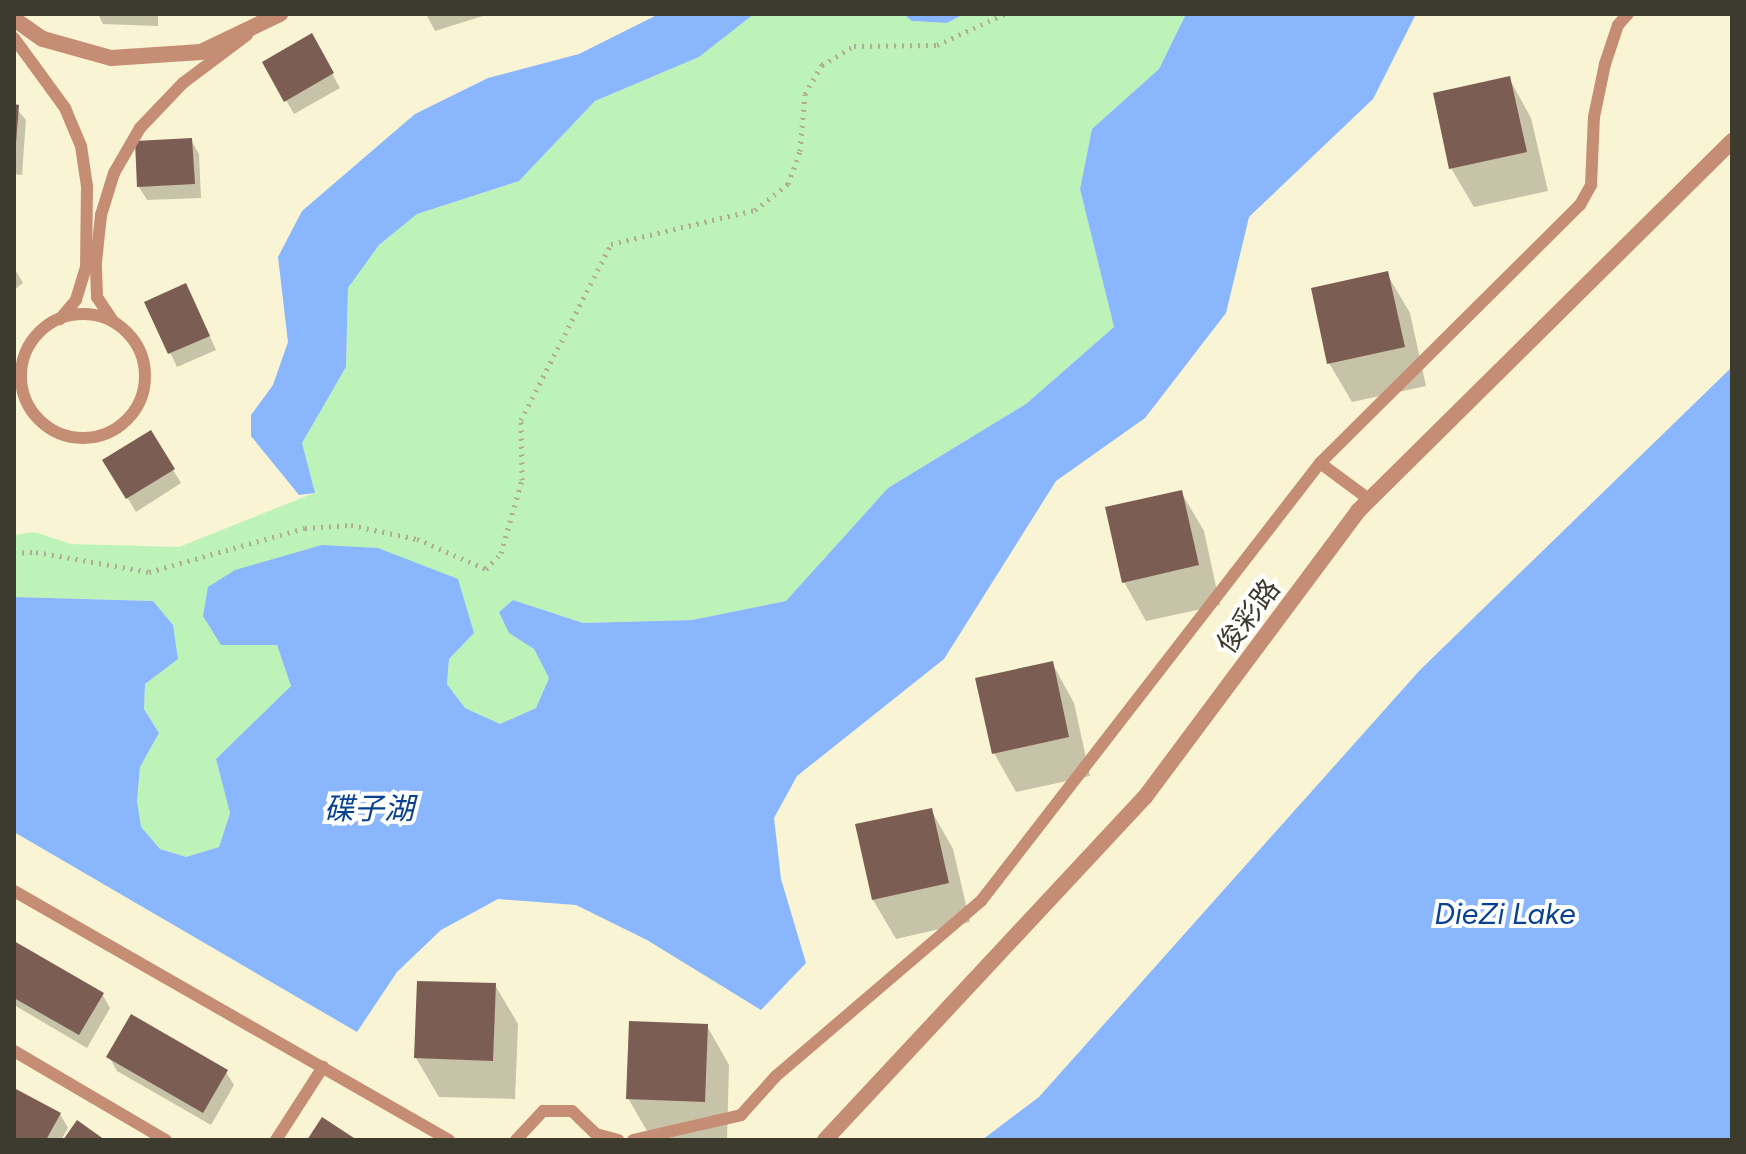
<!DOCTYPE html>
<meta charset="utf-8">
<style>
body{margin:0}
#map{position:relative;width:1746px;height:1154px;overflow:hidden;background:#f9f4d3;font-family:Figtree,"Noto Sans SC",sans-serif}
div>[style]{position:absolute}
.green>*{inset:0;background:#bdf3b9}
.water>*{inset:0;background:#89b6fd}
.shadow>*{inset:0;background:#0003}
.building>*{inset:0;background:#7b5d53}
.path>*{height:5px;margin-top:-2.5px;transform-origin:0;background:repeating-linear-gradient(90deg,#b1ad94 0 2px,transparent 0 8px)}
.service>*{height:12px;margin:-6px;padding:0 6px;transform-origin:6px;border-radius:6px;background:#c58d73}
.service>.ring{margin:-6px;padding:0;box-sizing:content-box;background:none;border:12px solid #c58d73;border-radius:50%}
.minor>*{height:16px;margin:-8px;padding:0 8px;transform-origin:8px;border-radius:8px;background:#c58d73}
span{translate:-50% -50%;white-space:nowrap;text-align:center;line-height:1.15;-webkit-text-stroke:8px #fff;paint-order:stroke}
.street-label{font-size:28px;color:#3d3b2e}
.water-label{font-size:30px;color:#094191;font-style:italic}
.frame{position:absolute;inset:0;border:16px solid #3d3b2e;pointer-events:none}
</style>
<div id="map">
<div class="green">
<div style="clip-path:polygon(754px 14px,903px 14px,912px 21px,947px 23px,964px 14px,1186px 14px,1159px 69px,1092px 129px,1080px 189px,1114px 327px,1026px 404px,888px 488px,786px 601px,692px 620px,583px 623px,513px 600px,499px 612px,510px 633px,534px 649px,549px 678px,536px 708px,500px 724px,465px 708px,447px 684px,449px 659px,473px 633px,221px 645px,277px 645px,291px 686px,216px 759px,230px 812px,219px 847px,186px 857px,160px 849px,140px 827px,137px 801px,140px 767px,159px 733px,144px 709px,145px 684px,177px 659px,153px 601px,14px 597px,14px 535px,34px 532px,71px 544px,179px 547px,314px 493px,302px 443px,346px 367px,348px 288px,379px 245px,417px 214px,519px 181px,595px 101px,699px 57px)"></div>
</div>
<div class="water">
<div style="clip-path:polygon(659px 14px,754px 14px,699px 57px,595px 101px,519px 181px,417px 214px,379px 245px,348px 288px,346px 367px,302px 443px,315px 493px,299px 495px,251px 436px,251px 415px,273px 385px,288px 342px,278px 257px,302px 211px,415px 114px,488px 78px,579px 54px)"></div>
<div style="clip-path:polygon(903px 14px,964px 14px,947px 23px,912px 21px)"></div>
<div style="clip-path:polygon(1186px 14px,1416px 14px,1373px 99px,1249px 217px,1226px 313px,1145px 418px,1056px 481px,944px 659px,797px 776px,774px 818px,781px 879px,806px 963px,761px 1010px,647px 940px,576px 905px,498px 899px,441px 930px,397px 972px,357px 1032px,14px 832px,14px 597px,153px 601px,173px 625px,178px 659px,145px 684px,144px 709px,159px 733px,140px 767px,137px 801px,141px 827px,160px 849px,186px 857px,219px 847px,230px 813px,216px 759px,291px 686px,277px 645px,221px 645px,203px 616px,208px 587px,235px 570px,322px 545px,378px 548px,458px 579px,474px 633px,449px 659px,447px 684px,465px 708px,500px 724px,536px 708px,549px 678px,534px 649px,509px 633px,499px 612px,513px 600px,583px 623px,692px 620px,786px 601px,888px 488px,1026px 404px,1114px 327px,1080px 189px,1092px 129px,1159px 69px)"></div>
<div style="clip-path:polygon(1732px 367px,1732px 1140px,982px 1140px,1039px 1097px,1420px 670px)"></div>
</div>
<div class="shadow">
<div style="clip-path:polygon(98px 14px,158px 14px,158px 26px,103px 24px)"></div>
<div style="clip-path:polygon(426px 14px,486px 14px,486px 15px,435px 31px)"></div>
<div style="clip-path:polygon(311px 36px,340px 88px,294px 114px,264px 62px)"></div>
<div style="clip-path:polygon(1509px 78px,1531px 118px,1548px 191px,1474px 207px,1451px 168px)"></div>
<div style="clip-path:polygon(14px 106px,26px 120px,22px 175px,14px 174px)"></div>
<div style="clip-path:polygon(191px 140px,199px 154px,201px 198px,147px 200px,139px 187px)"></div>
<div style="clip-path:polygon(14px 268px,23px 283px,14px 290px)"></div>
<div style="clip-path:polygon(1387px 274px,1410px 313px,1426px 386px,1352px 402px,1329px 363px)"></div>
<div style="clip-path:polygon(193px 299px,216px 350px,177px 367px,147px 303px)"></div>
<div style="clip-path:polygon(105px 461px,173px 470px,181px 483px,136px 512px)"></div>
<div style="clip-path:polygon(1181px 492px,1204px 531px,1220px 605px,1146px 621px,1124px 582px)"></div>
<div style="clip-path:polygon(1052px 663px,1074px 703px,1090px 776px,1016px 792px,994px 753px)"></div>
<div style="clip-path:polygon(931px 810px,953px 849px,970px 922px,896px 939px,873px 900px)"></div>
<div style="clip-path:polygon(14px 943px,102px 994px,110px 1008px,87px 1048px,14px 1005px)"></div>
<div style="clip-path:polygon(495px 985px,518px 1024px,515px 1099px,439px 1097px,416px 1058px)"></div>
<div style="clip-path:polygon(707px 1026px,729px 1065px,727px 1140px,651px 1138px,628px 1098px)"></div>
<div style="clip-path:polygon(109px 1057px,226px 1072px,234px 1085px,211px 1125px,117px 1071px)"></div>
<div style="clip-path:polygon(14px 1090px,60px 1114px,68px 1128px,61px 1140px,14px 1140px)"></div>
</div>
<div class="building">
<div style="clip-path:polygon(312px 33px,334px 73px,284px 102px,262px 62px)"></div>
<div style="clip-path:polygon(1510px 76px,1527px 152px,1449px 169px,1433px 93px)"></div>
<div style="clip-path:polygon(14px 104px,19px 105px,16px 143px,14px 143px)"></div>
<div style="clip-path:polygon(192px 138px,195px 184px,137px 187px,135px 141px)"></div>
<div style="clip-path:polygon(1388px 271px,1405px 347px,1327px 364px,1311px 288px)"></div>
<div style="clip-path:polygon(186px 283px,210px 336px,168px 354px,144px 302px)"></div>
<div style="clip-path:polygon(151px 430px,175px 469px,126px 499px,102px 460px)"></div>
<div style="clip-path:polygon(1182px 490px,1199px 565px,1122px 583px,1105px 507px)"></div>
<div style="clip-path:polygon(1053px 661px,1069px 737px,992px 754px,975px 678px)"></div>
<div style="clip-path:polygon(932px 808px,949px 883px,872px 900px,855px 824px)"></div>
<div style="clip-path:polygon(14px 941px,104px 993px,79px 1035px,14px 998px)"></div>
<div style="clip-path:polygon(417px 981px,496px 983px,493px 1061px,414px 1058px)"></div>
<div style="clip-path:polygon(131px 1014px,228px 1070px,203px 1113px,106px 1057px)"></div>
<div style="clip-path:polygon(629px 1021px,708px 1024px,705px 1102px,626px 1099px)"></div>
<div style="clip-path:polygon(14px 1088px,61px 1113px,46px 1140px,14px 1140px)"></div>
<div style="clip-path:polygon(322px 1117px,357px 1140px,307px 1140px)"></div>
<div style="clip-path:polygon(77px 1120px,105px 1140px,63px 1140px)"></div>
</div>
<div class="path">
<div style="left:14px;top:553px;width:22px;rotate:-3deg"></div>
<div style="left:36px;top:552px;width:115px;rotate:10deg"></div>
<div style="left:149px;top:572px;width:162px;rotate:-15.8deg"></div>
<div style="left:305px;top:528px;width:46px;rotate:-3.7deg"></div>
<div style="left:351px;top:525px;width:67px;rotate:12deg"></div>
<div style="left:417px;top:539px;width:75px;rotate:23.5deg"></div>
<div style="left:486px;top:569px;width:22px;rotate:-47deg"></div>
<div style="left:501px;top:553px;width:76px;rotate:-74deg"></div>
<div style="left:522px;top:480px;width:60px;rotate:-91deg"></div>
<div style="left:521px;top:420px;width:198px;rotate:-62.9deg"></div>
<div style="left:611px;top:244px;width:148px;rotate:-13.3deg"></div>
<div style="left:755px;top:210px;width:42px;rotate:-38.2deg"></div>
<div style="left:788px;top:184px;width:35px;rotate:-70deg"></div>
<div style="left:800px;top:151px;width:57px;rotate:-85deg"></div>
<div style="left:805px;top:94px;width:34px;rotate:-60deg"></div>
<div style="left:822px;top:65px;width:37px;rotate:-31deg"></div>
<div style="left:854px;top:46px;width:83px;rotate:-0.7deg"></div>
<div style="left:937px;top:45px;width:74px;rotate:-24.8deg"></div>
</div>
<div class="service">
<div style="left:14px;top:38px;width:87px;rotate:53.9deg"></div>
<div style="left:65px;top:108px;width:41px;rotate:67.2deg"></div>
<div style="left:81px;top:146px;width:40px;rotate:81.5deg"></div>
<div style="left:87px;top:186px;width:81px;rotate:90.7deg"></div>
<div style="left:86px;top:267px;width:34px;rotate:107deg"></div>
<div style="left:76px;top:300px;width:25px;rotate:130deg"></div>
<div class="ring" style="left:21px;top:314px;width:112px;height:112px"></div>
<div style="left:113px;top:321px;width:29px;rotate:-124deg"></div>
<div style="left:97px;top:297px;width:35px;rotate:-92deg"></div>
<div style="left:96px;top:262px;width:47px;rotate:-83.9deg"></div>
<div style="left:101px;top:215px;width:44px;rotate:-72.8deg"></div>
<div style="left:114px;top:173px;width:52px;rotate:-60deg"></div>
<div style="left:140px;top:128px;width:62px;rotate:-46.3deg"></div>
<div style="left:183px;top:83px;width:80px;rotate:-36.9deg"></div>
<div style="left:1320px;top:463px;width:62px;rotate:36.5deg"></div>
<div style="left:14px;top:891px;width:501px;rotate:29.79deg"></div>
<div style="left:14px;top:1051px;width:176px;rotate:30.4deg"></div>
<div style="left:276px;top:1140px;width:87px;rotate:-57.2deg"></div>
<div style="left:516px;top:1140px;width:40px;rotate:-47deg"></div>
<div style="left:543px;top:1111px;width:29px"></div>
<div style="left:572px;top:1111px;width:33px;rotate:44deg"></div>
<div style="left:596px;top:1134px;width:23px;rotate:15deg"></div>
<div style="left:633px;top:1140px;width:111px;rotate:-13deg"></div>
<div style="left:741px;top:1115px;width:52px;rotate:-48.1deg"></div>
<div style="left:776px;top:1076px;width:270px;rotate:-40.5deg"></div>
<div style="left:981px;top:901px;width:554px;rotate:-52.26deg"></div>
<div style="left:1320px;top:463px;width:366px;rotate:-44.8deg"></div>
<div style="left:1580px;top:205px;width:23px;rotate:-61deg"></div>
<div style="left:1591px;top:185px;width:68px;rotate:-87.5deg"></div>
<div style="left:1594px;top:117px;width:54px;rotate:-78.3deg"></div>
<div style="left:1605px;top:64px;width:41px;rotate:-71.6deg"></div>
<div style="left:1618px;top:25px;width:15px;rotate:-48deg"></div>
</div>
<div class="minor">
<div style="left:14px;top:19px;width:35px;rotate:35deg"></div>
<div style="left:43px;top:39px;width:71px;rotate:15.6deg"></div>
<div style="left:111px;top:58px;width:90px;rotate:-3.8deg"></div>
<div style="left:201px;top:52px;width:88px;rotate:-25.7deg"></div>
<div style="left:825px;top:1140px;width:469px;rotate:-47deg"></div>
<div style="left:1145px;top:797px;width:357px;rotate:-53.3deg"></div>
<div style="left:1358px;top:511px;width:526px;rotate:-44.69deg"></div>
</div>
<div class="street-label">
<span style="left:1248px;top:616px;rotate:-53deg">俊彩路</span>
</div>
<div class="water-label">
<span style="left:369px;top:809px">碟子湖</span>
<span style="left:1505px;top:914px">DieZi Lake</span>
</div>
<div class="frame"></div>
</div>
